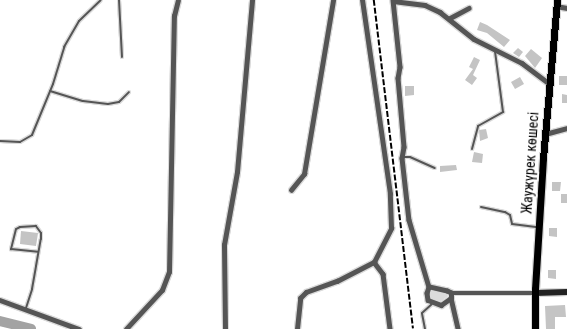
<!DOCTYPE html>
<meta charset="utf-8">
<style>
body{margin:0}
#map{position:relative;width:567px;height:329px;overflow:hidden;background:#fff;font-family:"Roboto Condensed",sans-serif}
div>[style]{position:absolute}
.green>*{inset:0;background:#dcdcdc}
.river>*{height:10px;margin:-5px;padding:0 5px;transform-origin:5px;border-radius:5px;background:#a3a3a3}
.building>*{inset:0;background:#c4c4c4}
.roads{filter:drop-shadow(1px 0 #dbdbdb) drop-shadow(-1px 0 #dbdbdb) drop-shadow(0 1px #dbdbdb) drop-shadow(0 -1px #dbdbdb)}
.service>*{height:2px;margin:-1px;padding:0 1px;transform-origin:1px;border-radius:1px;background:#555}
.minor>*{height:4.5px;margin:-2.25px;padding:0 2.25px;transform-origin:2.25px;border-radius:2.25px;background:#555}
.secondary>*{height:6px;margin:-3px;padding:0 3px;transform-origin:3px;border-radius:3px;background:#222}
.primary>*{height:7px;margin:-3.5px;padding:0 3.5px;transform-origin:3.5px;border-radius:3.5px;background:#000}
.rail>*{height:1.5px;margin-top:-0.75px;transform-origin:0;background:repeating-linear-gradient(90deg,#000 0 6px,transparent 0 8px)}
span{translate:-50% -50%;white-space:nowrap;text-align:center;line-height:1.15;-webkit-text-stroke:3.5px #fff;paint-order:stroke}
.street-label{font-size:14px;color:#000}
</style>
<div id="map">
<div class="green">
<div style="clip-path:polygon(433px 289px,446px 293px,448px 296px,440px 302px,430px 300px,428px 294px)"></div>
</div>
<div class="river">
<div style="left:0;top:321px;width:32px;rotate:14deg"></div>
</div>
<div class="building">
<div style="clip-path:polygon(480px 22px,487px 25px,510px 40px,504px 47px,487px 33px,477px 30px)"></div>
<div style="clip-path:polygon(518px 48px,523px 52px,519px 57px,513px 53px)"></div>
<div style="clip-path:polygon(531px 49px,542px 58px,535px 68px,525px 56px)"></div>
<div style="clip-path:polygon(474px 57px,480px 60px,473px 75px,477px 78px,472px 85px,465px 80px,473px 69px,469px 67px)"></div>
<div style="clip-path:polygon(559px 76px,567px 76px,567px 85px,559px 85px)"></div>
<div style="clip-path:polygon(520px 77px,524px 84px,515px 89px,511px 82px)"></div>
<div style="clip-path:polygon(405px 86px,414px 86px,414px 95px,405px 96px)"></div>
<div style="clip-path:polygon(562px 94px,567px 95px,567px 103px,562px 103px)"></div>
<div style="clip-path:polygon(486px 129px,488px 138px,480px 141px,479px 130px)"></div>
<div style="clip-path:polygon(474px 152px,483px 154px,482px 163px,472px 162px)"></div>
<div style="clip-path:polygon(456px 165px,457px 170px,440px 172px,440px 166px)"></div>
<div style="clip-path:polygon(552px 182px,561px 182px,560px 191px,552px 191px)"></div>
<div style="clip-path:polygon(561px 194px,567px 194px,567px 203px,561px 203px)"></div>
<div style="clip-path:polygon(549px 228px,557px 228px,557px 237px,549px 236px)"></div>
<div style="clip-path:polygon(21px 231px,38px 233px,36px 246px,20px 244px)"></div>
<div style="clip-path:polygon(548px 270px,556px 270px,556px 279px,548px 278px)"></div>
<div style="clip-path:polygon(565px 305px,566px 317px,555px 317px,555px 329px,546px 329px,545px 306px)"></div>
</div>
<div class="roads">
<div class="service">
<div style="left:119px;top:0;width:57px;rotate:87deg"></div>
<div style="left:50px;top:91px;width:34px;rotate:17deg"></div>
<div style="left:83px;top:101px;width:25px;rotate:7deg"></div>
<div style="left:108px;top:104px;width:11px;rotate:-10deg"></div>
<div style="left:119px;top:102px;width:14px;rotate:-45deg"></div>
<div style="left:0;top:141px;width:20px;rotate:3deg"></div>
<div style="left:20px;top:142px;width:14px;rotate:-30deg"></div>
<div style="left:32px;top:135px;width:55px;rotate:-67.6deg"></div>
<div style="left:53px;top:84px;width:39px;rotate:-73deg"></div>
<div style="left:64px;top:47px;width:30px;rotate:-60deg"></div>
<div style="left:79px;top:21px;width:30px;rotate:-44deg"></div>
<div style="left:472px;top:149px;width:24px;rotate:-75deg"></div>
<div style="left:478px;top:126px;width:29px;rotate:-29deg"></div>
<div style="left:503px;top:112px;width:62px;rotate:-97.5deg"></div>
<div style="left:403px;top:157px;width:7px"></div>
<div style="left:410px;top:157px;width:27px;rotate:24deg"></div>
<div style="left:481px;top:207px;width:25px;rotate:12deg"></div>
<div style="left:505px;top:212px;width:6px;rotate:31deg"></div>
<div style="left:510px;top:215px;width:9px;rotate:77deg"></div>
<div style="left:512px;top:224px;width:26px;rotate:7deg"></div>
<div style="left:26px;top:308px;width:20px;rotate:-72deg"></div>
<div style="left:32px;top:289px;width:23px;rotate:-80deg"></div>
<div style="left:36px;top:266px;width:27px;rotate:-80deg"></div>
<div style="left:41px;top:239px;width:6px;rotate:-90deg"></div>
<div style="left:41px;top:233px;width:9px;rotate:-126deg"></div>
<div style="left:36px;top:226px;width:16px;rotate:176deg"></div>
<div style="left:20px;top:227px;width:4px;rotate:153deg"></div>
<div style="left:16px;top:229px;width:21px;rotate:104deg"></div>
<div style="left:11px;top:249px;width:27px;rotate:6deg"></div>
<div style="left:425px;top:329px;width:16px;rotate:-101deg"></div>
<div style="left:422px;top:313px;width:13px;rotate:-42deg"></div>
</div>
<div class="minor">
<div style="left:393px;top:0;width:67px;rotate:84deg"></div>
<div style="left:400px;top:67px;width:11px;rotate:100deg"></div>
<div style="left:398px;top:78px;width:69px;rotate:85deg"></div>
<div style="left:404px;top:147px;width:11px;rotate:100deg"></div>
<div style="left:402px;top:158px;width:62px;rotate:83.6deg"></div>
<div style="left:409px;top:220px;width:70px;rotate:73.4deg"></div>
<div style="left:429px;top:287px;width:6px;rotate:108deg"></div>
<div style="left:427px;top:293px;width:7px;rotate:82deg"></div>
<div style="left:428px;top:300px;width:14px;rotate:21deg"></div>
<div style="left:441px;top:305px;width:12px;rotate:-35deg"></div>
<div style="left:451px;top:298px;width:5px;rotate:-90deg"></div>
<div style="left:451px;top:293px;width:4px;rotate:-153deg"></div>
<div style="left:447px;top:291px;width:18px;rotate:-167deg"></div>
<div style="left:393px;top:1px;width:32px;rotate:7deg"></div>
<div style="left:425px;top:5px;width:17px;rotate:25deg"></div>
<div style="left:440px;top:12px;width:43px;rotate:38.5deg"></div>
<div style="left:474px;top:39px;width:54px;rotate:26.6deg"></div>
<div style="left:522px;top:63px;width:34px;rotate:37deg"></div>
<div style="left:556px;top:6px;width:11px;rotate:10deg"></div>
<div style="left:450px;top:18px;width:21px;rotate:-28deg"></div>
<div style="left:545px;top:134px;width:23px;rotate:-15deg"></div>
<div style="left:291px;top:190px;width:21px;rotate:-51deg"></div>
<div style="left:304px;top:174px;width:176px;rotate:-80.5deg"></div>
<div style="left:374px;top:262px;width:15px;rotate:53deg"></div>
<div style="left:383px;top:274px;width:55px;rotate:82.7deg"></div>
<div style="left:451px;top:293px;width:84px"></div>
<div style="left:451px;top:298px;width:32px;rotate:77deg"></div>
<div style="left:0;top:300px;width:84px;rotate:20.2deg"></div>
<div style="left:126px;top:329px;width:53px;rotate:-47.3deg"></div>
<div style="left:162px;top:290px;width:19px;rotate:-69deg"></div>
<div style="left:169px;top:272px;width:256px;rotate:-88.9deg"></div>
<div style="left:174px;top:16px;width:16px;rotate:-76deg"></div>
<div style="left:225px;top:329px;width:84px;rotate:-90.7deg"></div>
<div style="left:224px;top:245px;width:74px;rotate:-79.9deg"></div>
<div style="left:237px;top:172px;width:173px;rotate:-85deg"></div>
<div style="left:297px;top:329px;width:31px;rotate:-84deg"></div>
<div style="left:300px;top:298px;width:8px;rotate:-45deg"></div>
<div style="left:306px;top:292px;width:33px;rotate:-20deg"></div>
<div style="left:337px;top:281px;width:42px;rotate:-27.2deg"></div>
<div style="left:374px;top:262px;width:38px;rotate:-63deg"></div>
<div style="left:391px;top:228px;width:34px;rotate:-92deg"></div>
<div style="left:390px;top:194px;width:196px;rotate:-98.2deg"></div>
</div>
<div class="secondary">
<div style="left:535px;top:293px;width:32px;rotate:-2deg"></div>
</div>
<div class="primary">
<div style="left:535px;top:329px;width:40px;rotate:-90deg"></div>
<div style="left:535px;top:289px;width:131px;rotate:-86.5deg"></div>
<div style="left:543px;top:158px;width:159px;rotate:-84.9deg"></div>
</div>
</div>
<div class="rail">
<div style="left:374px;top:0;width:331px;rotate:83.2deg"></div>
</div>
<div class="street-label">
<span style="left:530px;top:163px;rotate:-86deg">Жаужүрек көшесі</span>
</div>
</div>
